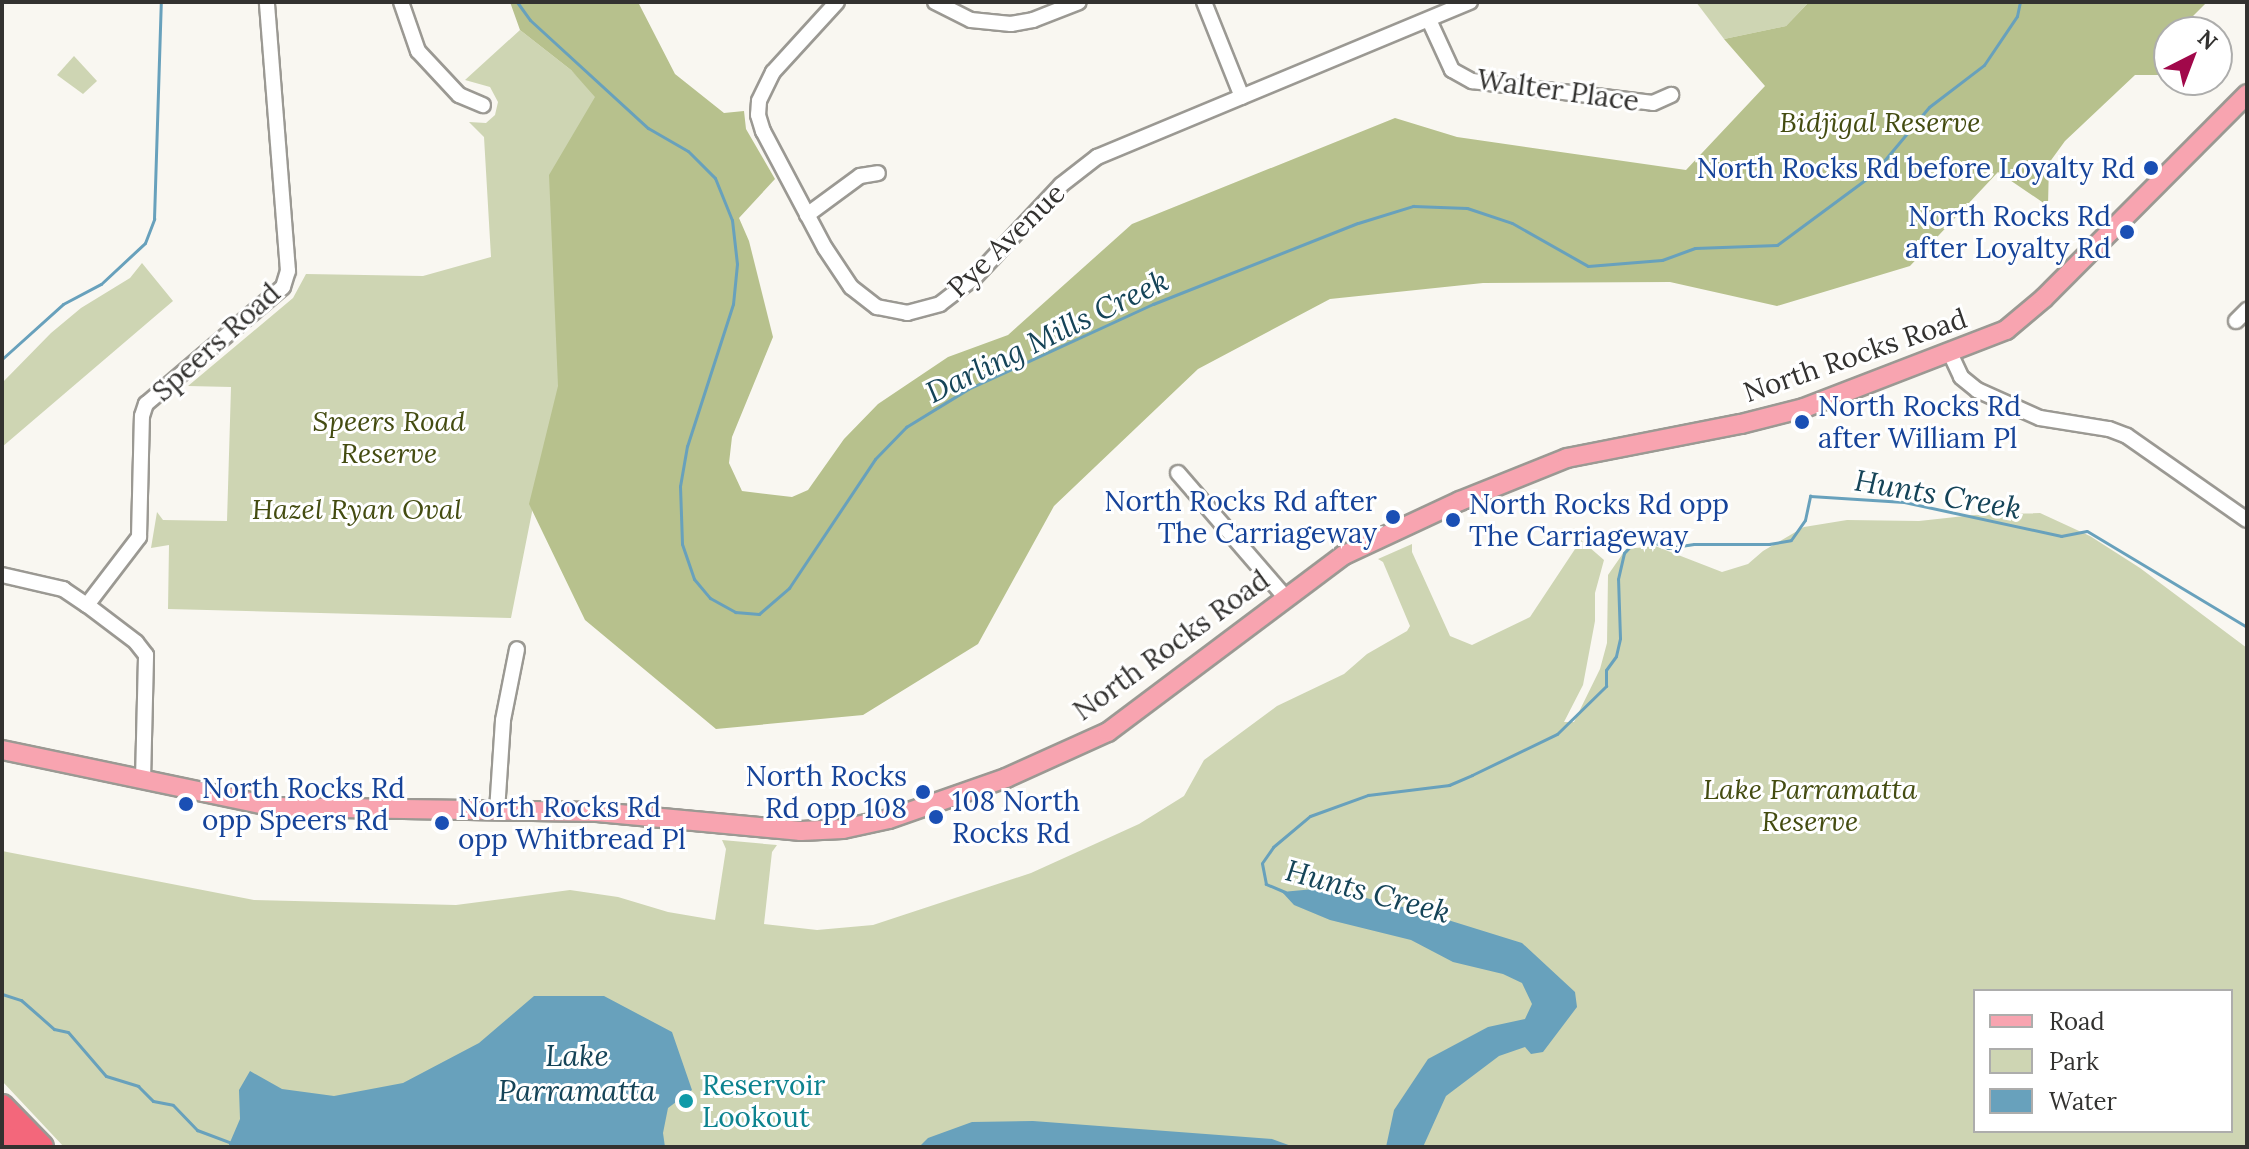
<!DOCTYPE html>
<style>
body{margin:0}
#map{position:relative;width:2249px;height:1149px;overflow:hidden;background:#f9f7f1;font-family:Lora,serif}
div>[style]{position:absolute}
.green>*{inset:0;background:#ced5b3}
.forest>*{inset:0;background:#b7c18d}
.water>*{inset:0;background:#68a1bc}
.stream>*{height:3px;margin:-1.5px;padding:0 1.5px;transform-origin:1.5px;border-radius:1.5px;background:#68a1bc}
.roads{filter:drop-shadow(2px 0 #9b9993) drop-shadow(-2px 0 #9b9993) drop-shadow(0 2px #9b9993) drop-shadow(0 -2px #9b9993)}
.minor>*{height:14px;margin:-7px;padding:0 7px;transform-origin:7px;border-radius:7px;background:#fff}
.major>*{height:18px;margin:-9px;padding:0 9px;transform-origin:9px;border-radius:9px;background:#f8a4b0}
.highway>*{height:22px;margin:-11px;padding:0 11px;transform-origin:11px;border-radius:11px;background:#f3677b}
.dots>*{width:22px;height:22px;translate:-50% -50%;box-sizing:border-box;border:4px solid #fff;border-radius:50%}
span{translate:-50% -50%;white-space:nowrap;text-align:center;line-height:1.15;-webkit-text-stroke:6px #fff;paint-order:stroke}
.street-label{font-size:28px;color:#333230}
.park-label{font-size:28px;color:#444c11;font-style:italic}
.transit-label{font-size:28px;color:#164399}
.right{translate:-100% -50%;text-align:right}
.left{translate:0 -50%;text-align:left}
.culture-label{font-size:28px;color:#0d838f}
.water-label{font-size:30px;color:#154458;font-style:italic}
.frame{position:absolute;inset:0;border:4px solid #333230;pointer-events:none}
.legend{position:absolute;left:1973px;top:989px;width:260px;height:144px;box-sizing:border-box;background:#fff;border:2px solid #adadac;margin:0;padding:10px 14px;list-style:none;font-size:24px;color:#333230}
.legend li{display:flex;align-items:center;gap:16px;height:40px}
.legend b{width:40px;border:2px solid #adadac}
.north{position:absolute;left:2153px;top:16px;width:80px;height:80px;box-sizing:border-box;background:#fff;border:2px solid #adadac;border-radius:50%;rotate:42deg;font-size:22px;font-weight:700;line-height:32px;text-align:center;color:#333230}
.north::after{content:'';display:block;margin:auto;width:28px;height:36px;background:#a1084a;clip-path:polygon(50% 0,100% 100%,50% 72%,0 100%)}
</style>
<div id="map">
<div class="green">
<div style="clip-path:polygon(1696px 2px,1809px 2px,1786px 26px,1724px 39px)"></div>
<div style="clip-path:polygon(520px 30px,571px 70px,622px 123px,533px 507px,511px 618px,168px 609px,169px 545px,151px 548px,157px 512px,163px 520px,227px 521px,231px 387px,188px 386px,293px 298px,306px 274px,423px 276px,491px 257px,484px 137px,469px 122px,486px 123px,495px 115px,498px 102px,490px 87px,465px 80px)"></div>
<div style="clip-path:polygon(74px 56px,97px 81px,83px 94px,57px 75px)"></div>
<div style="clip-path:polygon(142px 263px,173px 301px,2px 447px,2px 383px,51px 333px,81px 308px,130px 278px)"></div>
<div style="clip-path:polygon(evenodd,2040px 513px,2090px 536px,2140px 568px,2247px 648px,2247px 1147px,64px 1147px,2px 1081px,2px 851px,254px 900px,456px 905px,570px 890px,618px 897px,668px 912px,715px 920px,726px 849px,722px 840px,777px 845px,772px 852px,764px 924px,817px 930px,873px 925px,1031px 873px,1139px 824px,1184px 796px,1204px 760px,1277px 706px,1344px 674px,1367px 654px,1407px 631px,1410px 626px,1383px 562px,1378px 559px,1412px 544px,1412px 552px,1450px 636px,1472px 645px,1530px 617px,1581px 540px,1604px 560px,1595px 593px,1595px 621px,1583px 685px,1564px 722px,1574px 722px,1600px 669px,1607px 643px,1608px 575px,1626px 549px,1655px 546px,1722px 572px,1748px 564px,1763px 551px,1804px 527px,1847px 520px,1919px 521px,1974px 515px,2040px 513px,1975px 991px,2231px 991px,2231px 1131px,1975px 1131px,1975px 991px)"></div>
</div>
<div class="forest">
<div style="clip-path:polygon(510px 2px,638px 2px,675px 74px,724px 113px,744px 111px,746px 129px,775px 179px,739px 218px,749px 241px,773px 337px,732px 437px,729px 463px,742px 491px,792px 497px,808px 490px,844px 439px,878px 404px,948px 357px,1008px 335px,1132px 224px,1395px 118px,1457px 137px,1686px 170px,1765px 86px,1724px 39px,1786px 26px,1809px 2px,2207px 2px,2193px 16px,2195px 32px,2169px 32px,2169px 75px,2135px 75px,2065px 141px,2049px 163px,2048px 206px,1998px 172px,1910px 266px,1777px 306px,1670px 282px,1483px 283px,1330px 299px,1198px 369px,1054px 506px,978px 644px,863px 715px,716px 729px,585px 620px,529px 504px,558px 386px,549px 175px,595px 97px,571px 70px,520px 30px)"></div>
</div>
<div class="water">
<div style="clip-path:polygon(1325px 888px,1419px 911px,1522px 943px,1575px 992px,1577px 1007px,1543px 1052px,1531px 1054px,1525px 1047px,1499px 1056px,1446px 1096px,1423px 1147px,1386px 1147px,1394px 1110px,1428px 1059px,1488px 1027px,1525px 1019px,1532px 1004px,1522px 983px,1503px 974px,1453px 962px,1411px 940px,1330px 920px,1294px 905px,1282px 892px)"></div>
<div style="clip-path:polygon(534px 996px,604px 996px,672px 1032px,692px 1090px,668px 1108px,663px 1133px,665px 1147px,228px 1147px,240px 1119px,239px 1090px,250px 1071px,282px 1089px,334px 1096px,403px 1083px,479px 1043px)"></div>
<div style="clip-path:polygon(1033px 1121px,1272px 1139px,1294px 1147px,919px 1147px,928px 1138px,972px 1122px)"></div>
</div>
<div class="stream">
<div style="left:517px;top:2px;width:22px;rotate:54deg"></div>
<div style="left:530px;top:20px;width:160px;rotate:42.5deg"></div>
<div style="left:648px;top:128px;width:46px;rotate:29.9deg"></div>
<div style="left:688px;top:151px;width:38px;rotate:45deg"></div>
<div style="left:715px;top:178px;width:45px;rotate:68deg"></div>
<div style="left:732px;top:220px;width:44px;rotate:83.5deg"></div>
<div style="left:737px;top:264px;width:40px;rotate:95.7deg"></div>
<div style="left:733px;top:304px;width:149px;rotate:107.9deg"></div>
<div style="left:687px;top:446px;width:41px;rotate:99.9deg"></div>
<div style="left:680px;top:486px;width:58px;rotate:88deg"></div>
<div style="left:682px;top:544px;width:37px;rotate:71deg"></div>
<div style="left:694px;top:579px;width:25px;rotate:50deg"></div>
<div style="left:710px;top:598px;width:29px;rotate:29deg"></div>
<div style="left:735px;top:612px;width:24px;rotate:5deg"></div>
<div style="left:759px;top:614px;width:40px;rotate:-41deg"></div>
<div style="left:789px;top:588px;width:155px;rotate:-56.3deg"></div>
<div style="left:875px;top:459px;width:45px;rotate:-45.9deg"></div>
<div style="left:906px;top:427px;width:73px;rotate:-31.5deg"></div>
<div style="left:968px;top:389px;width:204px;rotate:-24.7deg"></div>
<div style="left:1153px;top:304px;width:220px;rotate:-21.6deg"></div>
<div style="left:1358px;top:223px;width:58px;rotate:-17.2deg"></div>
<div style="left:1413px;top:206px;width:54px;rotate:2.1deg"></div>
<div style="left:1467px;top:208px;width:47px;rotate:18.4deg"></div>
<div style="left:1512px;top:223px;width:87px;rotate:29.5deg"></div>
<div style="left:1588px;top:266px;width:74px;rotate:-4.6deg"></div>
<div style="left:1662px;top:260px;width:35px;rotate:-20deg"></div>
<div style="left:1695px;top:248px;width:82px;rotate:-2.1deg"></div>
<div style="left:1777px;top:245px;width:119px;rotate:-36.5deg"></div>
<div style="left:1873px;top:174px;width:87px;rotate:-50.1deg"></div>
<div style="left:1929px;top:107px;width:69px;rotate:-37.4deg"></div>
<div style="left:1984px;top:65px;width:59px;rotate:-56deg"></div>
<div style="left:2017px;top:16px;width:14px;rotate:-78deg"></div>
<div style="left:2px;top:359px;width:82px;rotate:-42deg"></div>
<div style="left:63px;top:304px;width:43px;rotate:-27.8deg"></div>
<div style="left:101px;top:284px;width:60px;rotate:-43deg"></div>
<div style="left:145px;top:243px;width:26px;rotate:-69deg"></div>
<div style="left:154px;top:219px;width:217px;rotate:-88.2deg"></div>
<div style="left:1285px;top:892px;width:21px;rotate:-157deg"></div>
<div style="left:1266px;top:884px;width:21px;rotate:-101deg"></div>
<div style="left:1262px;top:863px;width:19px;rotate:-55deg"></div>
<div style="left:1273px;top:847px;width:48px;rotate:-40deg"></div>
<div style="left:1310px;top:816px;width:62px;rotate:-19.9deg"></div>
<div style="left:1368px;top:795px;width:82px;rotate:-7deg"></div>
<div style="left:1449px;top:785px;width:25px;rotate:-23deg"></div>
<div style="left:1472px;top:775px;width:94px;rotate:-25.8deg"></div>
<div style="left:1557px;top:734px;width:69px;rotate:-44.4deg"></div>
<div style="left:1606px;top:686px;width:16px;rotate:-90deg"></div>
<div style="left:1606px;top:670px;width:17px;rotate:-54deg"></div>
<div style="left:1616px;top:656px;width:18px;rotate:-77deg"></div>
<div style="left:1620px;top:638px;width:59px;rotate:-91.9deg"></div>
<div style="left:1618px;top:579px;width:27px;rotate:-77deg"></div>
<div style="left:1624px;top:553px;width:16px;rotate:-47deg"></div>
<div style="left:1635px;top:541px;width:11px;rotate:-10deg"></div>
<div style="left:1646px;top:539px;width:24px;rotate:22deg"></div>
<div style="left:1668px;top:548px;width:26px;rotate:-9deg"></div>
<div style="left:1694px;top:544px;width:75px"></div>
<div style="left:1769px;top:544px;width:22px;rotate:-10deg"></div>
<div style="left:1791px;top:540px;width:24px;rotate:-55deg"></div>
<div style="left:1805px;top:520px;width:25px;rotate:-78deg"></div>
<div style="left:1810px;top:496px;width:94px;rotate:3.7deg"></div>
<div style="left:1904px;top:502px;width:161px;rotate:12.2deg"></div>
<div style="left:2061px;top:536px;width:26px;rotate:-11deg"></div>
<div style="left:2087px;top:531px;width:187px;rotate:31deg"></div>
<div style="left:2px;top:994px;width:20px;rotate:18deg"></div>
<div style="left:21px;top:1000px;width:44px;rotate:41.3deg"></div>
<div style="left:54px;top:1029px;width:14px;rotate:12deg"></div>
<div style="left:68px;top:1032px;width:58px;rotate:49.2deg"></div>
<div style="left:106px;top:1076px;width:34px;rotate:17deg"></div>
<div style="left:138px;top:1086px;width:21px;rotate:45deg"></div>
<div style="left:153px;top:1101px;width:20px;rotate:11deg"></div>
<div style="left:173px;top:1105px;width:35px;rotate:46deg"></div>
<div style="left:197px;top:1130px;width:48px;rotate:20.7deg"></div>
</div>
<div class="roads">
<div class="minor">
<div style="left:401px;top:2px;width:52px;rotate:70.9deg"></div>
<div style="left:418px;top:51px;width:60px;rotate:47deg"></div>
<div style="left:459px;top:95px;width:26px;rotate:23deg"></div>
<div style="left:837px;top:2px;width:95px;rotate:132.4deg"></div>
<div style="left:773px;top:72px;width:32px;rotate:116deg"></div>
<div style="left:759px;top:101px;width:14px;rotate:94deg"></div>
<div style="left:758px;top:115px;width:17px;rotate:73deg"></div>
<div style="left:763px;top:131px;width:132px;rotate:62.1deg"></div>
<div style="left:825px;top:248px;width:47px;rotate:56.3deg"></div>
<div style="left:851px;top:287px;width:33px;rotate:38deg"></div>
<div style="left:877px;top:307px;width:31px;rotate:11deg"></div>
<div style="left:907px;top:313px;width:34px;rotate:-15deg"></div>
<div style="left:940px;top:304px;width:44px;rotate:-37.6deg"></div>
<div style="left:975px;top:277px;width:126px;rotate:-46.9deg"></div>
<div style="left:1061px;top:185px;width:46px;rotate:-37.9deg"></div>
<div style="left:1097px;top:157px;width:404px;rotate:-22.6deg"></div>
<div style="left:935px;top:2px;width:40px;rotate:26.6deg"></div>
<div style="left:971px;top:20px;width:40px;rotate:5.7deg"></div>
<div style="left:1011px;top:24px;width:22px;rotate:-10deg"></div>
<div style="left:1033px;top:20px;width:49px;rotate:-21.4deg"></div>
<div style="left:1204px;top:2px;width:102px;rotate:68.2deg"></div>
<div style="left:1429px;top:20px;width:55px;rotate:65.3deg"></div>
<div style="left:1452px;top:70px;width:23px;rotate:29deg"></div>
<div style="left:1472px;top:81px;width:182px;rotate:6.9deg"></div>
<div style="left:1653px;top:103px;width:20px;rotate:-24deg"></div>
<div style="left:807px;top:215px;width:66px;rotate:-36.3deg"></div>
<div style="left:860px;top:176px;width:18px;rotate:-9deg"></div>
<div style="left:2236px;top:321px;width:16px;rotate:-45deg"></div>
<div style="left:1950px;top:353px;width:26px;rotate:65deg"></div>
<div style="left:1961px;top:377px;width:21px;rotate:39deg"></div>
<div style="left:1977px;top:390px;width:69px;rotate:24deg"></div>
<div style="left:2040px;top:418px;width:70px;rotate:9.1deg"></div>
<div style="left:2109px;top:429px;width:19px;rotate:21deg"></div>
<div style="left:2127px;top:436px;width:146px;rotate:35deg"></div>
<div style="left:1178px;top:473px;width:164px;rotate:49.2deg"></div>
<div style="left:2px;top:575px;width:63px;rotate:12.9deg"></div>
<div style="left:63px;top:589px;width:29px;rotate:34deg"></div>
<div style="left:143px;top:780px;width:125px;rotate:-88.6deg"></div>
<div style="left:146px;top:655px;width:16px;rotate:-128deg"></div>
<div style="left:136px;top:642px;width:61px;rotate:-142.9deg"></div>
<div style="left:87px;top:605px;width:86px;rotate:-52.6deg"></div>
<div style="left:139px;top:537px;width:121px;rotate:-88.6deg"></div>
<div style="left:142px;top:416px;width:13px;rotate:-72deg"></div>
<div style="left:146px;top:404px;width:180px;rotate:-40.5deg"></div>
<div style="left:283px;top:287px;width:17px;rotate:-73deg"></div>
<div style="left:288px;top:271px;width:270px;rotate:-94.5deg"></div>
<div style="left:497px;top:811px;width:91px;rotate:-86.2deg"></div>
<div style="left:503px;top:720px;width:72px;rotate:-78.8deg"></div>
</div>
<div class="major">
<div style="left:2px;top:750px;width:278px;rotate:11.8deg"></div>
<div style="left:274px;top:807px;width:323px;rotate:0.9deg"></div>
<div style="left:597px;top:812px;width:205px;rotate:5.3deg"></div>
<div style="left:801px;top:831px;width:42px;rotate:-2.7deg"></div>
<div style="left:843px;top:829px;width:47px;rotate:-12.3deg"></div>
<div style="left:889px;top:819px;width:124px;rotate:-19.3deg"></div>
<div style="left:1006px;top:778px;width:112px;rotate:-24.3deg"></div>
<div style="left:1108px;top:732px;width:295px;rotate:-36.9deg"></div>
<div style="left:1344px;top:555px;width:128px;rotate:-25deg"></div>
<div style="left:1460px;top:501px;width:115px;rotate:-21.9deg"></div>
<div style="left:1567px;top:458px;width:177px;rotate:-11.1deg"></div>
<div style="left:1741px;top:424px;width:65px;rotate:-14.3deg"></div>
<div style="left:1804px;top:408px;width:217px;rotate:-21.1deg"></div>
<div style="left:2006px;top:330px;width:50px;rotate:-40.1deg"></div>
<div style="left:2044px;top:298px;width:288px;rotate:-45.1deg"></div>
</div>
<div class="highway">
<div style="left:2px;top:1106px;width:57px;rotate:45.7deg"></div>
<div style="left:2px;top:1134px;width:18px;rotate:45deg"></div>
</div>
</div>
<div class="dots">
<div style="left:2151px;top:168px;background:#1a4fb4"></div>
<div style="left:2127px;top:232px;background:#1a4fb4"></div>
<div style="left:1802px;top:422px;background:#1a4fb4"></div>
<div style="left:1393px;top:517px;background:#1a4fb4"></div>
<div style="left:1453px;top:520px;background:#1a4fb4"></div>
<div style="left:923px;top:792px;background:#1a4fb4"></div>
<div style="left:186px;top:804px;background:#1a4fb4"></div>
<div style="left:936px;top:817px;background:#1a4fb4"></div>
<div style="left:442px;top:823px;background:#1a4fb4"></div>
<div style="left:686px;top:1101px;background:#0f9aa8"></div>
</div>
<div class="street-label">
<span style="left:1558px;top:90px;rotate:8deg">Walter Place</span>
<span style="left:1006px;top:240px;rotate:-44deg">Pye Avenue</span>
<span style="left:216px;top:342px;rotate:-42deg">Speers Road</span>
<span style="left:1855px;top:355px;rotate:-19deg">North Rocks Road</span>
<span style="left:1171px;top:645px;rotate:-36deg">North Rocks Road</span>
</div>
<div class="park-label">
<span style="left:1880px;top:122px">Bidjigal Reserve</span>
<span style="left:389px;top:437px">Speers Road<br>Reserve</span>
<span style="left:357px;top:509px">Hazel Ryan Oval</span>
<span style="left:1810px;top:805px">Lake Parramatta<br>Reserve</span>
</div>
<div class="transit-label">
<span class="right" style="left:2135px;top:168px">North Rocks Rd before Loyalty Rd</span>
<span class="right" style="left:2111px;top:232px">North Rocks Rd<br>after Loyalty Rd</span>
<span class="left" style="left:1818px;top:422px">North Rocks Rd<br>after William Pl</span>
<span class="right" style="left:1377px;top:517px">North Rocks Rd after<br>The Carriageway</span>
<span class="left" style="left:1469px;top:520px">North Rocks Rd opp<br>The Carriageway</span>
<span class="right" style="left:907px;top:792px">North Rocks<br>Rd opp 108</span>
<span class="left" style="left:202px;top:804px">North Rocks Rd<br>opp Speers Rd</span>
<span class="left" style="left:952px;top:817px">108 North<br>Rocks Rd</span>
<span class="left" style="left:458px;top:823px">North Rocks Rd<br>opp Whitbread Pl</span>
</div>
<div class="culture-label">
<span class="left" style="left:702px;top:1101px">Reservoir<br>Lookout</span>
</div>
<div class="water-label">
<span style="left:1047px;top:336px;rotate:-26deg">Darling Mills Creek</span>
<span style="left:1938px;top:494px;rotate:10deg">Hunts Creek</span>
<span style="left:1368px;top:891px;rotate:15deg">Hunts Creek</span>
<span style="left:577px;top:1072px">Lake<br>Parramatta</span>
</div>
<div class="frame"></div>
<ul class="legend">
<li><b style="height:10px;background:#f8a4b0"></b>Road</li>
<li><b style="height:22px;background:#ced5b3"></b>Park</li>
<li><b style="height:22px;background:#68a1bc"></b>Water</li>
</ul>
<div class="north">N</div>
</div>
